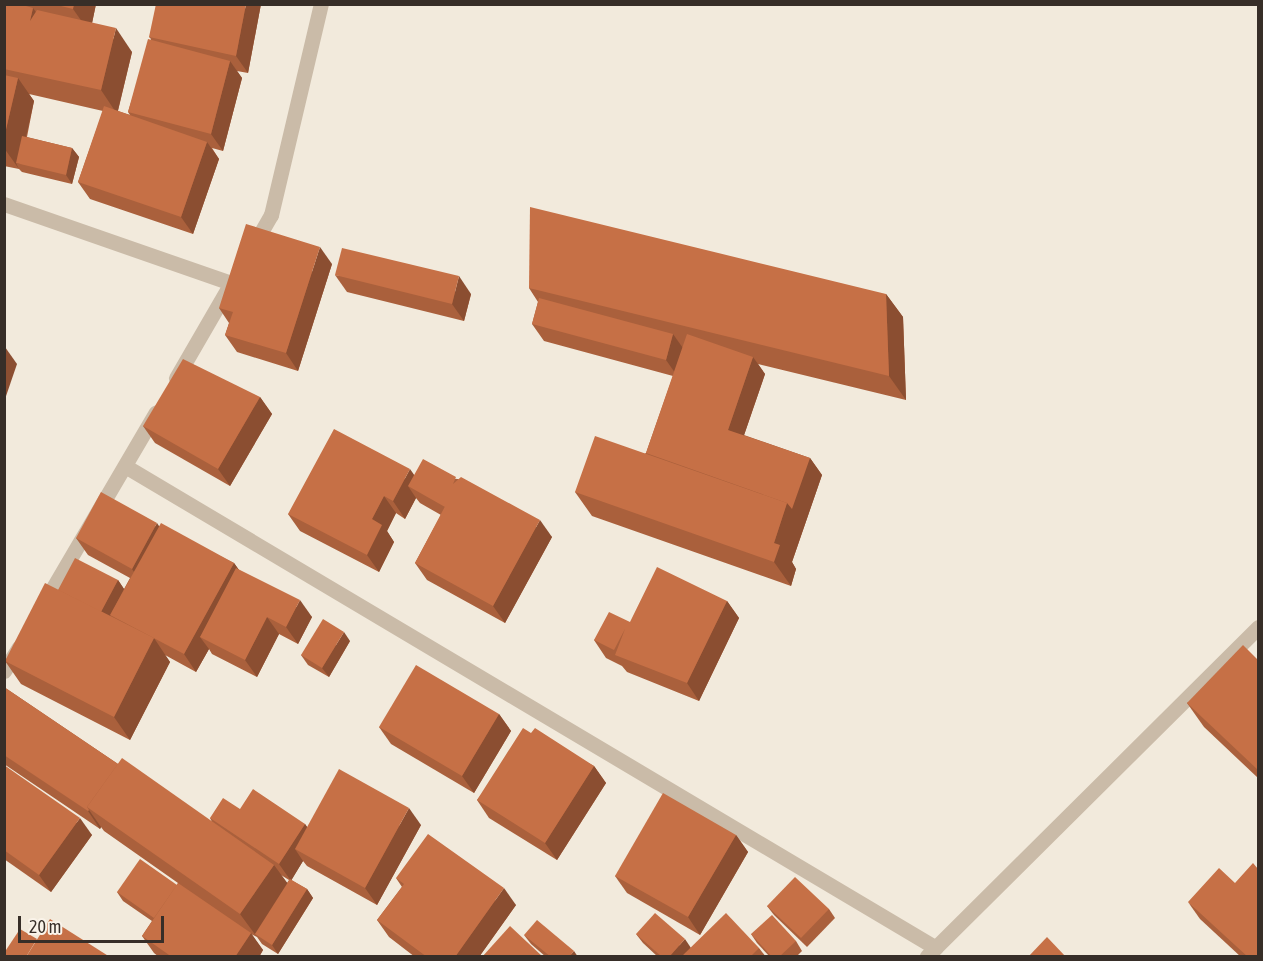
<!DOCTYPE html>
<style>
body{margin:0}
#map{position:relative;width:1263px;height:961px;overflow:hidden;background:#f2eadc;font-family:"Asap Condensed",sans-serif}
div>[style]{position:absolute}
.minor>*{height:15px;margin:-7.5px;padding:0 7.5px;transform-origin:7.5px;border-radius:7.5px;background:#cabba8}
.wall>*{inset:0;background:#aa603c}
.shaded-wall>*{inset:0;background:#8b4e31}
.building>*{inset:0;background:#c67046}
span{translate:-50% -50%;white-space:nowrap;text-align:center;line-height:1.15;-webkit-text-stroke:5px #faf3e9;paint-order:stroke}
.frame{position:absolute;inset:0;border:6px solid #372e28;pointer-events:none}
.scale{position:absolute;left:18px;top:916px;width:146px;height:27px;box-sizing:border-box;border:3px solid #372e28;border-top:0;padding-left:8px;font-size:18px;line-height:21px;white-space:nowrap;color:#372e28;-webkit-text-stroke:4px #faf3e9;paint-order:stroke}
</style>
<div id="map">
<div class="minor">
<div style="left:4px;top:204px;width:240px;rotate:19.2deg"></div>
<div style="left:253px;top:246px;width:36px;rotate:-60deg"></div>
<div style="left:271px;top:215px;width:217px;rotate:-76.7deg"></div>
<div style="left:176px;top:378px;width:108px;rotate:-59.9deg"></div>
<div style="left:125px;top:466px;width:943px;rotate:30.72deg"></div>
<div style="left:44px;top:603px;width:221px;rotate:-59.6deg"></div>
<div style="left:4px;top:671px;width:28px;rotate:-58deg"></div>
<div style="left:927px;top:956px;width:467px;rotate:-44.8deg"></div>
</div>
<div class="wall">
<div style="clip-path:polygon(4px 4px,96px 4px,92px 23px,132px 52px,118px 111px,130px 115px,128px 112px,151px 39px,149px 37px,261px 4px,248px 73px,237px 71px,242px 78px,223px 151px,212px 148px,219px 159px,193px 234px,90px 199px,78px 182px,103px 111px,29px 94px,34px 101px,27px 137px,72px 148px,79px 157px,72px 184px,22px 172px,19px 169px,4px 166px)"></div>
<div style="clip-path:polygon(332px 264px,298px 371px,237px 352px,225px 335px,229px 323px,219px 308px)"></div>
<div style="clip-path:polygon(335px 275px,471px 294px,464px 321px,347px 292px)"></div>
<div style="clip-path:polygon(529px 288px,886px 294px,903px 317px,906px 400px,758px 364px,765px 374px,744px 435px,810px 458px,822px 475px,792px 562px,796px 569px,791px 586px,592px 516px,575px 492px,646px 453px,673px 376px,544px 341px,532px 324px,538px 302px)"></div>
<div style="clip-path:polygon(260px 397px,272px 414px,230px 486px,155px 443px,143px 426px)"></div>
<div style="clip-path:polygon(414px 476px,458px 479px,552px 537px,505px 623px,427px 580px,415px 563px,441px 515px,420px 503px,416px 498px,405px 519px,396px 513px,387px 531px,394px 542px,379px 572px,300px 531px,288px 514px)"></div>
<div style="clip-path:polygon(159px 526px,234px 563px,239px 570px,312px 617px,298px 644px,279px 634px,257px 677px,212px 654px,209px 649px,196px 672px,165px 655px,170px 662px,130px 740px,21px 684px,5px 661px,58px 590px,118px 580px,124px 589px,130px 578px,88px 555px,76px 538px)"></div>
<div style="clip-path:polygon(727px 601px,739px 618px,699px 701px,627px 672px,622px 666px,606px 658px,594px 640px,630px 622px)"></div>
<div style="clip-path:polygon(350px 641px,329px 677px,308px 665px,301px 655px)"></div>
<div style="clip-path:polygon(1258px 660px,1258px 778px,1204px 727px,1187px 703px)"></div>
<div style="clip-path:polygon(evenodd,4px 687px,118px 764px,212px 822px,210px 818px,240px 809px,305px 824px,307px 827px,421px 825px,377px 905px,307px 866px,303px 861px,291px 880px,307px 889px,313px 898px,278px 954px,262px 944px,257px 937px,251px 934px,263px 950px,259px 957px,159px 957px,154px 953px,142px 936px,152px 921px,123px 901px,117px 892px,177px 885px,178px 883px,104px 831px,101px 827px,100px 829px,4px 764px,4px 687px,281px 875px,289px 880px,287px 883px,281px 875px)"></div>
<div style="clip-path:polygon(499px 714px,511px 731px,474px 793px,391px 744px,379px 727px)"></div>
<div style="clip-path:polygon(531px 733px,594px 766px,606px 783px,557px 860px,489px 818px,477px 800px)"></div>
<div style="clip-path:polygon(4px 765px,92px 835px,51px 892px,4px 859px)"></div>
<div style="clip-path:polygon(736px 835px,748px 852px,700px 935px,627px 893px,615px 876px)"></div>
<div style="clip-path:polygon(396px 878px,516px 905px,479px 957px,415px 957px,389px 937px,377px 920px,402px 887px)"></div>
<div style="clip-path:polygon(1188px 902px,1258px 957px,1241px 957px,1200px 919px)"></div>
<div style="clip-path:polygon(767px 906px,829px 909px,835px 918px,807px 947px,774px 915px)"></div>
<div style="clip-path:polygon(636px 934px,690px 948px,759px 948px,766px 957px,658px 957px,643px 943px)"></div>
<div style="clip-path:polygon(751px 934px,796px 941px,802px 951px,796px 957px,770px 957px,757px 943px)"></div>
<div style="clip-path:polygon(524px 935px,578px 957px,546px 957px,531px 944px)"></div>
</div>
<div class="shaded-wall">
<div style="clip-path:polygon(74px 4px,96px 4px,90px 33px,73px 9px)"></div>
<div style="clip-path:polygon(246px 4px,261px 4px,248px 73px,236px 56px)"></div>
<div style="clip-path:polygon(33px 8px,50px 32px,30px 21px)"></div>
<div style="clip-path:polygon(116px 28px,132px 52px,117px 114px,101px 90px)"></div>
<div style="clip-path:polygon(230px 61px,242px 78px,223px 151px,211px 134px)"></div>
<div style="clip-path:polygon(18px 78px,34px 101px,20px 164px,16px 163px,19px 169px,4px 148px,4px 138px)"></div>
<div style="clip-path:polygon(207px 142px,219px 159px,193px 234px,181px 217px)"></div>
<div style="clip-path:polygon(72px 148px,79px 157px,72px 184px,66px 175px)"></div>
<div style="clip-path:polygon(320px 247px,332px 264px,298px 371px,286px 353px)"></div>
<div style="clip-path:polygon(459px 276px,471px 294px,464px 321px,452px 304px)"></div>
<div style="clip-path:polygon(886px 294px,903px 317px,906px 400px,889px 376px)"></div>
<div style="clip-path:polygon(673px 334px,685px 351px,678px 377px,666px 360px)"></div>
<div style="clip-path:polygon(5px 347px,17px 364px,4px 402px)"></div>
<div style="clip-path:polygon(753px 357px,765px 374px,740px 447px,728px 430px)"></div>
<div style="clip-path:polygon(260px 397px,272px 414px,230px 486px,218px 469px)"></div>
<div style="clip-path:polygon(810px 458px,822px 475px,792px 562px,796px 569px,791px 586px,774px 562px,774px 543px,787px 503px)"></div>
<div style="clip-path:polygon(410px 469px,422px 486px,408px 486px,416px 498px,405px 519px,393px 501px)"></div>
<div style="clip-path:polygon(384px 496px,396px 513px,387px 531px,394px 542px,379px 572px,367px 555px,372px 519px)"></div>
<div style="clip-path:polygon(540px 520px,552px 537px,505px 623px,493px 606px)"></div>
<div style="clip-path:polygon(157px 523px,169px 541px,144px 586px,132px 569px)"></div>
<div style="clip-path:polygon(234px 563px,246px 580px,200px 637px,209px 649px,196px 672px,184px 654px)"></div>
<div style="clip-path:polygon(118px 580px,124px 589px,106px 624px,99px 615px)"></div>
<div style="clip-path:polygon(300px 600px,312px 617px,298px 644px,286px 627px)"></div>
<div style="clip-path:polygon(727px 601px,739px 618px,699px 701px,687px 683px)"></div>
<div style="clip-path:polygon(267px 617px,279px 634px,257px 677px,245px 660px)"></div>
<div style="clip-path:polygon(344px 632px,350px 641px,329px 677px,322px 668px)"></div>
<div style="clip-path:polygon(154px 638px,170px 662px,130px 740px,114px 717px)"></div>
<div style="clip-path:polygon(499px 714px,511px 731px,474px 793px,462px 776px)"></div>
<div style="clip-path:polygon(594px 766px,606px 783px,557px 860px,545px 843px)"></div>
<div style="clip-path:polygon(409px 808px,421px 825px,377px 905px,365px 888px)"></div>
<div style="clip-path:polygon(89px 810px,101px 827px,100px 829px,88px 811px)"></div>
<div style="clip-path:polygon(80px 818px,92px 835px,51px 892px,39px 875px)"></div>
<div style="clip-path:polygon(305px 824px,317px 841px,295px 849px,303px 861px,291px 881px,279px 864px)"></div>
<div style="clip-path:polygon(736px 835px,748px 852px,700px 935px,688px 917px)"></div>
<div style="clip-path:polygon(274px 865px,291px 888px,255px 934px,257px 937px,240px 914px)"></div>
<div style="clip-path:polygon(504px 888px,516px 905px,479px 957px,455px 957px)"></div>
<div style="clip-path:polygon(307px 889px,313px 898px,278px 954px,272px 945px)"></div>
<div style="clip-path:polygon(251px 933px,263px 950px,259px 957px,235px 957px)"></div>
<div style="clip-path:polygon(685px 939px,691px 948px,684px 957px,669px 957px)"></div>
<div style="clip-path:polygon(574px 951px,578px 957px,569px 957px)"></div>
</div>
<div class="building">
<div style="clip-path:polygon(4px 4px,19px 4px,33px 8px,30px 21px,37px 10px,116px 28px,101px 90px,4px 69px)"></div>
<div style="clip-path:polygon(53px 4px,74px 4px,73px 9px)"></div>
<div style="clip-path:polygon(156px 4px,246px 4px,236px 56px,149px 37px)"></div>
<div style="clip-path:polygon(148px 39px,230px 61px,211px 134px,128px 112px)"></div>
<div style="clip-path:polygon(4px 75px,18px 78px,4px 138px)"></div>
<div style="clip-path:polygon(104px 106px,207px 142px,181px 217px,78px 182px)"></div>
<div style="clip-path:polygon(22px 136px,72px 148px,66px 175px,16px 163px)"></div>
<div style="clip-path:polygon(530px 207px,886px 294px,889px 376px,529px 288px)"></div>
<div style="clip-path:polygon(246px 224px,320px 247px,286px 353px,225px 335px,233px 312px,219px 308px)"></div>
<div style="clip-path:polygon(342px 248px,459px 276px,452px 304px,335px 275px)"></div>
<div style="clip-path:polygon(539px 298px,673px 334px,666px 360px,532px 324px)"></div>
<div style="clip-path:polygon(687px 334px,753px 357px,728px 430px,810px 458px,792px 509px,787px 503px,646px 453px)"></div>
<div style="clip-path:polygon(183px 359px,260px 397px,218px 469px,143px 426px)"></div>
<div style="clip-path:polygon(334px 429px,410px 469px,393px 501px,384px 496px,372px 519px,382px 525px,367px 555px,288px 514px)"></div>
<div style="clip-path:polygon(595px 436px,787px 503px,774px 543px,780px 545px,774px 562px,575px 492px)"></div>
<div style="clip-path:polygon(423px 459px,456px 477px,453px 484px,461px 477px,540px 520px,493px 606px,415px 563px,451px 495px,445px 507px,408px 486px)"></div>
<div style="clip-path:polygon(101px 492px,157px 523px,132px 569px,76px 538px)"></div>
<div style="clip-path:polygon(161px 523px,234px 563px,184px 654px,110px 615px)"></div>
<div style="clip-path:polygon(75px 558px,118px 580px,101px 612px,58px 590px)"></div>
<div style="clip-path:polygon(657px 567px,727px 601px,687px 683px,615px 655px,625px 629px,614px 650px,594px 640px,609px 612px,630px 622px)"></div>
<div style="clip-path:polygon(236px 568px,300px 600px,286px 627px,267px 617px,245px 660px,200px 637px)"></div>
<div style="clip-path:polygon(45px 583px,154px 638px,114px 717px,5px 661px)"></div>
<div style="clip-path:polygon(323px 619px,344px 632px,322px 668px,301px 655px)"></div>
<div style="clip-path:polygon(1243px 645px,1258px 660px,1258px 770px,1187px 703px)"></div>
<div style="clip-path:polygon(416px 665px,499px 714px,462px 776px,379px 727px)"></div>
<div style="clip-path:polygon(4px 687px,118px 764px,87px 807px,89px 810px,88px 811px,4px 755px)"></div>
<div style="clip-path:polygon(523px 728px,531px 733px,535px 728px,594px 766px,545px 843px,477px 800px)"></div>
<div style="clip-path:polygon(122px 758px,274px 865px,240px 914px,87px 807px)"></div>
<div style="clip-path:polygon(4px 765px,80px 818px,39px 875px,4px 850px)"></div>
<div style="clip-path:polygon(339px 769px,409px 808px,365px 888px,295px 849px)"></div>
<div style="clip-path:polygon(253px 789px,305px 824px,279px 864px,210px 818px,223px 798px,240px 809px)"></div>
<div style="clip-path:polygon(663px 793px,736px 835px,688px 917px,615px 876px)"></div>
<div style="clip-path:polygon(428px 834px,504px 888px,455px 957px,427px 957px,377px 920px,404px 884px,396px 878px)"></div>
<div style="clip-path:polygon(140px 859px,177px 885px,154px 918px,117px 892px)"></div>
<div style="clip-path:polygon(1253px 863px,1258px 869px,1258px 957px,1248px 957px,1188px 902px,1219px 868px,1235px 883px)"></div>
<div style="clip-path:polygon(795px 877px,829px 909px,801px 938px,767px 906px)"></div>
<div style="clip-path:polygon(290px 879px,307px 889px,272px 945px,255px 934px)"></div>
<div style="clip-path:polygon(178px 883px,251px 933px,235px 957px,172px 957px,142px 936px)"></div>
<div style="clip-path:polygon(655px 913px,685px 939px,669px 957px,662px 957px,636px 934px)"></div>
<div style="clip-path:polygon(726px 913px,759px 948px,750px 957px,681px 957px)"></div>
<div style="clip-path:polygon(772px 915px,796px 941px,779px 957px,772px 957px,751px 934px)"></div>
<div style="clip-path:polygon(50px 919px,110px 957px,26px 957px)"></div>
<div style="clip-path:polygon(537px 920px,574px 951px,569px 957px,551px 957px,524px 935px)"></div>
<div style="clip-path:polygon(510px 926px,543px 957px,482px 957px)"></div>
<div style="clip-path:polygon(20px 929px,37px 939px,26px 957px,4px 957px,4px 953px)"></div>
<div style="clip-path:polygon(1047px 937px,1066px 957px,1028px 957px)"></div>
</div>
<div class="frame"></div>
<div class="scale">20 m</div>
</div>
